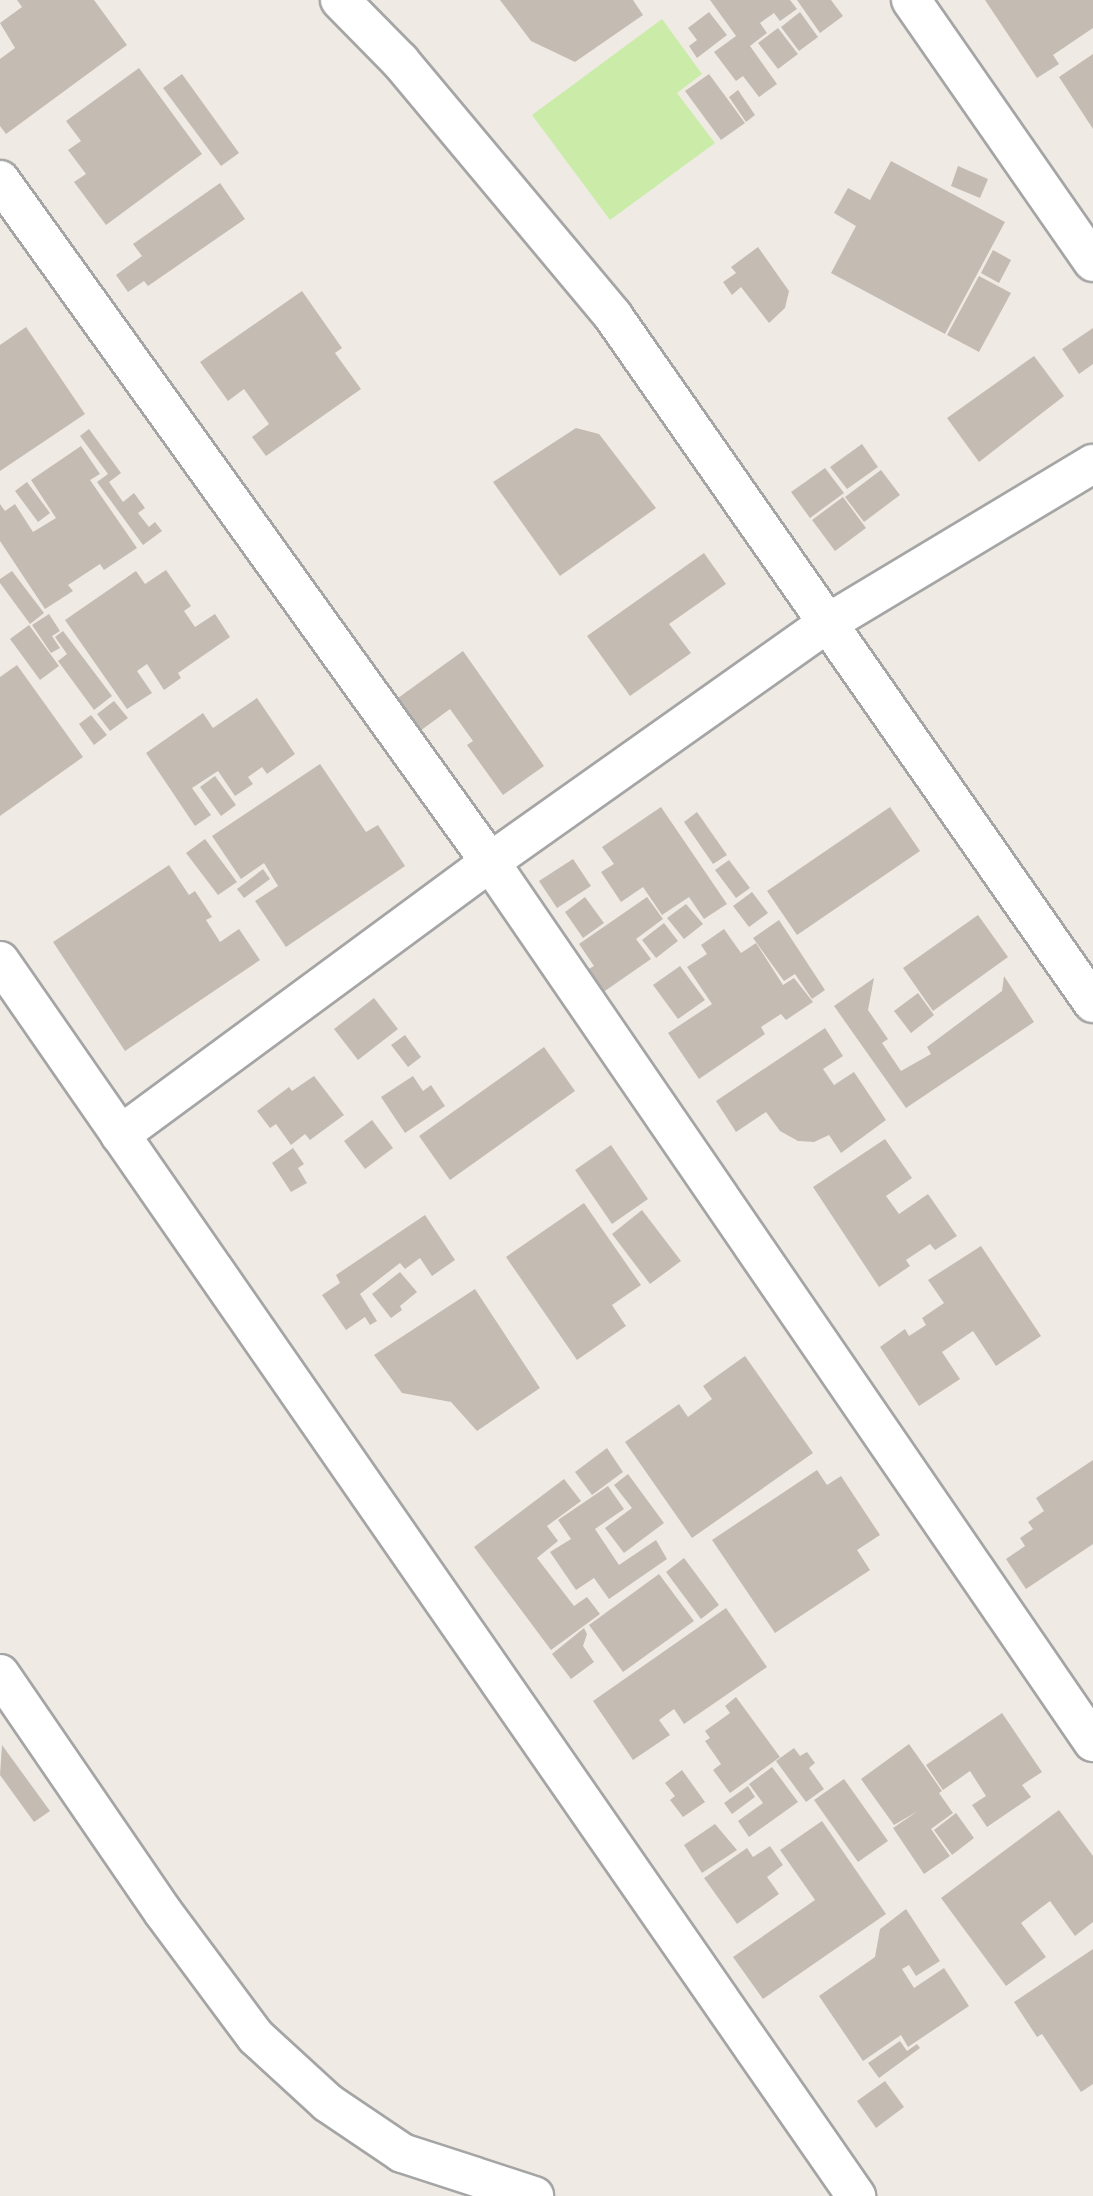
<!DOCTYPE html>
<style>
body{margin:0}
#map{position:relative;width:1093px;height:2196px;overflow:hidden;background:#efebe4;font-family:"Alegreya Sans",sans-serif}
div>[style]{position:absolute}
.grass>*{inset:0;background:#caeca8}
.building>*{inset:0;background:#c4bbb3}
.roads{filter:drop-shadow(2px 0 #a5a5a5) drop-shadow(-2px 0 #a5a5a5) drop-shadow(0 2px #a5a5a5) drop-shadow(0 -2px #a5a5a5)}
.minor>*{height:38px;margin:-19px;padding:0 19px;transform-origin:19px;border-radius:19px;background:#fff}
span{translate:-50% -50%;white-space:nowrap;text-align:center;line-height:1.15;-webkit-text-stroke:6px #fff;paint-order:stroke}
</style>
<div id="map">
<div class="grass">
<div style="clip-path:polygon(662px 19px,702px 74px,677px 93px,715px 143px,610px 220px,532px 115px)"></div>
</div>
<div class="building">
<div style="clip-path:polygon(17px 0,94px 0,127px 45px,6px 134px,0 126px,0 59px,15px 48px,0 23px,22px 7px)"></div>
<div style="clip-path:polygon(500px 0,633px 0,643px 15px,575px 62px,531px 41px)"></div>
<div style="clip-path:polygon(710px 0,790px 0,797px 9px,780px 21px,774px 13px,760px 23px,767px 33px,750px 46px,777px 84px,759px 97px,743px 76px,736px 81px,714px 52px,736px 36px)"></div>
<div style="clip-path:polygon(797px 0,831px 0,843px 16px,820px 33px)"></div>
<div style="clip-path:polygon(985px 0,1093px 0,1093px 28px,1053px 55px,1059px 64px,1037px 78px)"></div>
<div style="clip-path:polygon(709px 12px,727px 35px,697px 58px,689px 46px,697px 40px,688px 28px)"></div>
<div style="clip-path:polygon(800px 12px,818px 37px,799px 51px,781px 27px)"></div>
<div style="clip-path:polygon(778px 28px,798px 54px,778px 69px,758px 43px)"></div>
<div style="clip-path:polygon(1093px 54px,1093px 129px,1059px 77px)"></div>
<div style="clip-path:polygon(139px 68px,202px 154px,106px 225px,74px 182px,86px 174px,68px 150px,81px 141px,66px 121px)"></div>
<div style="clip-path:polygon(182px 74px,239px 153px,221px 166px,163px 88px)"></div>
<div style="clip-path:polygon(709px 74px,745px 123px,721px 140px,685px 91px)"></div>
<div style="clip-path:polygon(738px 90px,755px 115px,746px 122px,729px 97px)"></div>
<div style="clip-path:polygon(891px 161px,1005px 222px,945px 334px,831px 273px,856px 226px,834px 213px,848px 188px,870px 200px)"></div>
<div style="clip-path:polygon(958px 166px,988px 179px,980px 198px,951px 186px)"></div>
<div style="clip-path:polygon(220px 183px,245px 219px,148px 286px,144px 281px,128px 292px,116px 275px,142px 256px,133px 244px)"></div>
<div style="clip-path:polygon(758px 247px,789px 291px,785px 308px,769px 323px,741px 287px,732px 295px,723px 282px,736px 273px,731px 267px)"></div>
<div style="clip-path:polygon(993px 250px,1011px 260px,999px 283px,981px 273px)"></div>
<div style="clip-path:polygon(979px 276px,1011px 293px,979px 352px,947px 335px)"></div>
<div style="clip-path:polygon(302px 291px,342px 348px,335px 353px,361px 389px,266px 456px,252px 437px,269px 424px,244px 389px,228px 401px,200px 362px)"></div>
<div style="clip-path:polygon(26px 327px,85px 414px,0 471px,0 345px)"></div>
<div style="clip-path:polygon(1093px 328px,1093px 364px,1079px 374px,1062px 349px)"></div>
<div style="clip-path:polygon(1034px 356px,1064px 396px,979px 462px,947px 418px)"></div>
<div style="clip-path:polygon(576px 428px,599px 434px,656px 508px,560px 576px,493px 482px)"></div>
<div style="clip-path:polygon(89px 429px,121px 473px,109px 482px,123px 502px,134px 493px,145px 508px,138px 513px,149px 527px,155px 522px,162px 531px,143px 545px,97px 482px,108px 474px,80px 436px)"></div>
<div style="clip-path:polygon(862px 444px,878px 467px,847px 489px,830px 467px)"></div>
<div style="clip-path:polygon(81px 446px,100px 474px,90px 480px,137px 548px,104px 570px,100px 564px,68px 585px,73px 591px,45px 609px,0 541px,0 504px,5px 511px,15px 504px,33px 532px,56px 518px,31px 480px)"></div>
<div style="clip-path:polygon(825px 468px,844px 493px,810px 518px,791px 492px)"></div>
<div style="clip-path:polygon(881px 470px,900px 495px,864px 522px,845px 497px)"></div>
<div style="clip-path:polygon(27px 482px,50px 513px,38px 522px,15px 491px)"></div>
<div style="clip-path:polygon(843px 497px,866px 528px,835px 551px,812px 520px)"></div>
<div style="clip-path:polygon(704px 553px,726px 584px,669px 624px,691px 653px,630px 696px,587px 636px)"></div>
<div style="clip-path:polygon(166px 570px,191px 606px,184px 611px,195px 627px,215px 614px,230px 637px,178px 673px,181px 678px,164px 690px,147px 664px,137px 671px,152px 693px,127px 709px,65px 620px,136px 571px,145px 584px)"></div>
<div style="clip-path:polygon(12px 571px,44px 613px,30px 624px,0 583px,0 579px)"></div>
<div style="clip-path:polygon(49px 614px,60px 631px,52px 636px,60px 648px,51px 653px,32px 625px)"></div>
<div style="clip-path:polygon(29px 625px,59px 666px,40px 680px,10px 639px)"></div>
<div style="clip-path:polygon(63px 631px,112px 696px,94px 710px,58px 661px,67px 654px,55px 637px)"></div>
<div style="clip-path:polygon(463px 651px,544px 766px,503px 795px,467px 745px,473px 741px,450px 709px,420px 731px,398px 698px)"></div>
<div style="clip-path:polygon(17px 665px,83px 757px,0 816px,0 677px)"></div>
<div style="clip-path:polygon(257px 698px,295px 754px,267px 774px,262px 767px,248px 777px,253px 784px,235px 796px,218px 771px,192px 788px,211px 815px,195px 826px,146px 753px,203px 713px,213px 728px)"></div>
<div style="clip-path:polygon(114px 701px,128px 718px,110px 731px,97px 714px)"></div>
<div style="clip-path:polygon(91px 715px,107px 735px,94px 745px,79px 724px)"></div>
<div style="clip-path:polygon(320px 764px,366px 832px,378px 825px,405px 866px,286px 947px,255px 901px,278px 886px,264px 863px,241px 879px,212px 836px)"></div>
<div style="clip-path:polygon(215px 776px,236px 805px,221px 816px,200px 787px)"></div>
<div style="clip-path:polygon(661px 807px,727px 904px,704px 919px,689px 897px,662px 915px,643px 887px,621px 902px,601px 872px,614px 864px,602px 847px)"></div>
<div style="clip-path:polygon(890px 807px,920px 851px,797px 935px,767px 891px)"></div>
<div style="clip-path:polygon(697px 812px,727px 855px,713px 864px,684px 822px)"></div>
<div style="clip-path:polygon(205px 839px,237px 882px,218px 895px,186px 853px)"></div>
<div style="clip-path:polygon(573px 859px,591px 886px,557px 908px,539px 881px)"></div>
<div style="clip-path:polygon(729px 860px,750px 888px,736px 898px,715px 870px)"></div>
<div style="clip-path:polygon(169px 865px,189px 895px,195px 891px,212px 917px,206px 920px,220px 942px,239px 929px,260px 960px,125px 1051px,53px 942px)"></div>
<div style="clip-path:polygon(263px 869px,270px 879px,244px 898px,237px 889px)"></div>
<div style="clip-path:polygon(752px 892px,768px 913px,749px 927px,733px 906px)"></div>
<div style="clip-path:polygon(585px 897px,604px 923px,583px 938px,565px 912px)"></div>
<div style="clip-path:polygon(647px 897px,663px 919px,636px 939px,651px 959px,602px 993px,587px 970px,594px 966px,579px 944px)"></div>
<div style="clip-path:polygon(686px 904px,703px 924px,684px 939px,667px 918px)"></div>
<div style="clip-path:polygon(978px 915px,1008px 957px,933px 1011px,903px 968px)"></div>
<div style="clip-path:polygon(779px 920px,825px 990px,812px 999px,795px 974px,784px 981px,753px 938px)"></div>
<div style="clip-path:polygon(664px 923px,678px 941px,656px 958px,642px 940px)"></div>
<div style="clip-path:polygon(724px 929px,741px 953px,756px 943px,783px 985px,794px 978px,813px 1002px,786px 1020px,781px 1014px,761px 1027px,765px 1034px,699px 1079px,668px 1033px,712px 1004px,687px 967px,707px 954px,701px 945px)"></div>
<div style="clip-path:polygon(680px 966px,705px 1000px,678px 1019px,653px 985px)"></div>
<div style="clip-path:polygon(1004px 976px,1034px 1022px,906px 1108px,834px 1006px,874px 978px,868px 1010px,888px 1039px,882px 1043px,901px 1071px,931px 1054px,927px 1047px,1002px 991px)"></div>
<div style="clip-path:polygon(918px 993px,934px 1015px,911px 1033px,894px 1011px)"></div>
<div style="clip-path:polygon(374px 998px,398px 1029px,358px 1060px,334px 1029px)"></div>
<div style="clip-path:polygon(825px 1028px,843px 1056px,823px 1069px,834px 1085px,854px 1072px,886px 1120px,841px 1153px,829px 1135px,814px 1142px,798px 1141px,780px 1131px,766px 1112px,736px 1132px,716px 1101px)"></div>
<div style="clip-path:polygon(405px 1035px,421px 1057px,408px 1067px,391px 1045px)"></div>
<div style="clip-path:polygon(544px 1047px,575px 1091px,450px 1180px,419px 1136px)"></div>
<div style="clip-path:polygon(314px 1076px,344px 1115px,310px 1140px,305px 1134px,291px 1145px,276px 1124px,270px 1128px,257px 1111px,289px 1087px,292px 1091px)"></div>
<div style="clip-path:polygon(413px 1076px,423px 1091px,431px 1085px,445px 1106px,405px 1133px,381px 1097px)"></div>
<div style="clip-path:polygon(372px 1120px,393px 1148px,365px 1169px,344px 1141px)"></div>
<div style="clip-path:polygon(885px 1139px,912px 1178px,886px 1196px,899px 1214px,928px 1194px,957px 1236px,935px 1250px,930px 1244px,906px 1260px,910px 1266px,879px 1287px,813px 1187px)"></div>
<div style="clip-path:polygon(611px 1145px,648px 1199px,612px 1224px,575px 1170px)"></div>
<div style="clip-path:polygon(293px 1148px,304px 1164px,298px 1168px,307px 1183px,291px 1192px,272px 1163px)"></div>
<div style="clip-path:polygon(584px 1203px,641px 1285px,612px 1305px,626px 1326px,577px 1360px,506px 1257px)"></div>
<div style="clip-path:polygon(642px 1210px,681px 1261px,650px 1284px,612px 1234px)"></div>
<div style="clip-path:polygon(425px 1215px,455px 1260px,432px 1276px,420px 1258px,405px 1269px,400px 1263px,360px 1294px,377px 1321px,370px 1325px,365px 1317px,346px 1330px,322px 1295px,340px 1283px,336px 1275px)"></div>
<div style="clip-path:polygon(981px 1246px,1041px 1336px,996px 1366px,973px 1331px,942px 1352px,960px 1379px,919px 1406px,880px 1347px,905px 1329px,909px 1336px,926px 1325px,922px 1318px,944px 1303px,928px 1280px)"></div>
<div style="clip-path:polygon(400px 1272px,417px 1292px,400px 1306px,402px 1310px,391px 1318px,372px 1294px)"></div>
<div style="clip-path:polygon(475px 1289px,540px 1388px,477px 1431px,451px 1402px,402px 1393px,374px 1355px)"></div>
<div style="clip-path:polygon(745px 1356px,813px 1453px,692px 1538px,625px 1442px,679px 1404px,688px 1417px,712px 1399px,703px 1386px)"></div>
<div style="clip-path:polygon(607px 1448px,623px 1472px,592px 1495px,575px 1472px)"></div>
<div style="clip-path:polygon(1093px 1460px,1093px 1544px,1026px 1589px,1006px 1559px,1025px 1546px,1020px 1538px,1033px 1529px,1028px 1522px,1044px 1511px,1036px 1498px)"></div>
<div style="clip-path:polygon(817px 1470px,827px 1485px,841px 1476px,880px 1535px,857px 1550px,870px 1570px,775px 1633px,712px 1540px)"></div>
<div style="clip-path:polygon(628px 1474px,664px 1523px,624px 1553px,605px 1528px,632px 1508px,614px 1485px)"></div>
<div style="clip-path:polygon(564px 1479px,581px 1501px,547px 1526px,558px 1541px,537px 1558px,574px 1606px,587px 1597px,600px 1614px,551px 1650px,474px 1547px)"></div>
<div style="clip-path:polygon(608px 1486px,624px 1509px,595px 1529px,619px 1565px,656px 1540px,667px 1559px,609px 1599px,594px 1578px,576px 1590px,550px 1552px,571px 1539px,558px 1520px)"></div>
<div style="clip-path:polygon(684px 1558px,719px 1605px,701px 1619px,666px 1572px)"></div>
<div style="clip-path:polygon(659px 1574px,694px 1621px,623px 1672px,589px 1625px)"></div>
<div style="clip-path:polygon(726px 1608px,767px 1667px,684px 1724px,674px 1709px,659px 1720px,670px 1735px,633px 1760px,593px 1701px)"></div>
<div style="clip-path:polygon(584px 1628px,587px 1634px,583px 1646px,594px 1662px,571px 1679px,552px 1654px)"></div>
<div style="clip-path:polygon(736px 1697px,780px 1757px,730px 1793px,713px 1770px,721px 1764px,705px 1741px,710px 1738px,705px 1731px,730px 1713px,725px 1706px)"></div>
<div style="clip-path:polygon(1002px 1713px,1042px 1772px,1022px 1785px,1031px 1797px,987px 1827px,972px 1805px,986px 1796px,970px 1771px,943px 1790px,926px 1765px)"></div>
<div style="clip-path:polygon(909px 1744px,942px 1791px,939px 1793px,953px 1813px,931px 1829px,950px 1856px,924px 1874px,893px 1828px,918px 1811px,894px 1825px,861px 1779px)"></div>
<div style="clip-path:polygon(2px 1745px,50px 1811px,34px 1822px,0 1775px)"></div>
<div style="clip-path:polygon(794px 1748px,800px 1756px,807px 1752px,815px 1763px,809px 1768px,824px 1789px,806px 1802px,776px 1761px)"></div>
<div style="clip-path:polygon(772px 1767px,798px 1802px,749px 1837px,738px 1821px,763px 1803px,749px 1784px)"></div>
<div style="clip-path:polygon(682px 1770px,705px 1802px,683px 1817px,670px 1800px,675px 1796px,665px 1783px)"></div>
<div style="clip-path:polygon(844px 1779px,888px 1841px,858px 1862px,814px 1800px)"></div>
<div style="clip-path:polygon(748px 1786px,755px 1797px,732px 1814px,724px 1803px)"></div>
<div style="clip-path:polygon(1059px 1810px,1093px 1856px,1093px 1922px,1075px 1936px,1050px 1901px,1021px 1923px,1046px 1957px,1006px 1986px,941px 1898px)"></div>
<div style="clip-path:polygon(956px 1813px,974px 1838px,952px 1855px,934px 1830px)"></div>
<div style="clip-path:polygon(822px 1821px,886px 1914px,763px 1999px,733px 1957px,815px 1900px,780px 1850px)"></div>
<div style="clip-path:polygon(715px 1824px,737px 1850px,702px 1873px,684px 1845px)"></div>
<div style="clip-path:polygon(770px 1846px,783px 1865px,767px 1877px,779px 1894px,737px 1924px,704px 1878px,747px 1848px,753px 1857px)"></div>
<div style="clip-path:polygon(906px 1909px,940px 1961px,916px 1976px,909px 1965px,902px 1969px,914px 1988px,944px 1968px,969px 2006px,908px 2047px,901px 2035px,863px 2061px,819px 1996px,875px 1957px,880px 1929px)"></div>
<div style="clip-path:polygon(1093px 1949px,1093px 2084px,1081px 2092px,1042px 2034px,1037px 2037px,1014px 2002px)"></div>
<div style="clip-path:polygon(900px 2041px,907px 2051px,917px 2044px,920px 2048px,879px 2078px,868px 2063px)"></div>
<div style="clip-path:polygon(885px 2081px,904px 2107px,876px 2128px,857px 2101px)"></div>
</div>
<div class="roads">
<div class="minor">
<div style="left:340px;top:0;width:86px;rotate:45.5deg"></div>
<div style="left:400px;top:61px;width:332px;rotate:50.1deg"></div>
<div style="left:613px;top:316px;width:838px;rotate:55.06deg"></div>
<div style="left:911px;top:0;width:319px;rotate:55.2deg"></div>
<div style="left:0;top:180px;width:840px;rotate:54.3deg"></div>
<div style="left:490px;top:862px;width:1067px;rotate:55.58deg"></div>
<div style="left:0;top:961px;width:1503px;rotate:55.27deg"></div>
<div style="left:120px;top:1135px;width:460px;rotate:-36.4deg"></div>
<div style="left:490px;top:862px;width:414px;rotate:-35.3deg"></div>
<div style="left:828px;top:623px;width:309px;rotate:-31deg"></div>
<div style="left:0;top:1674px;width:288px;rotate:55.6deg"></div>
<div style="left:163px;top:1912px;width:156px;rotate:53.4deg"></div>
<div style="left:256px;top:2037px;width:98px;rotate:42.5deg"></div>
<div style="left:328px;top:2103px;width:89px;rotate:34deg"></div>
<div style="left:402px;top:2153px;width:139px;rotate:18deg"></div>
</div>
</div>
</div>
